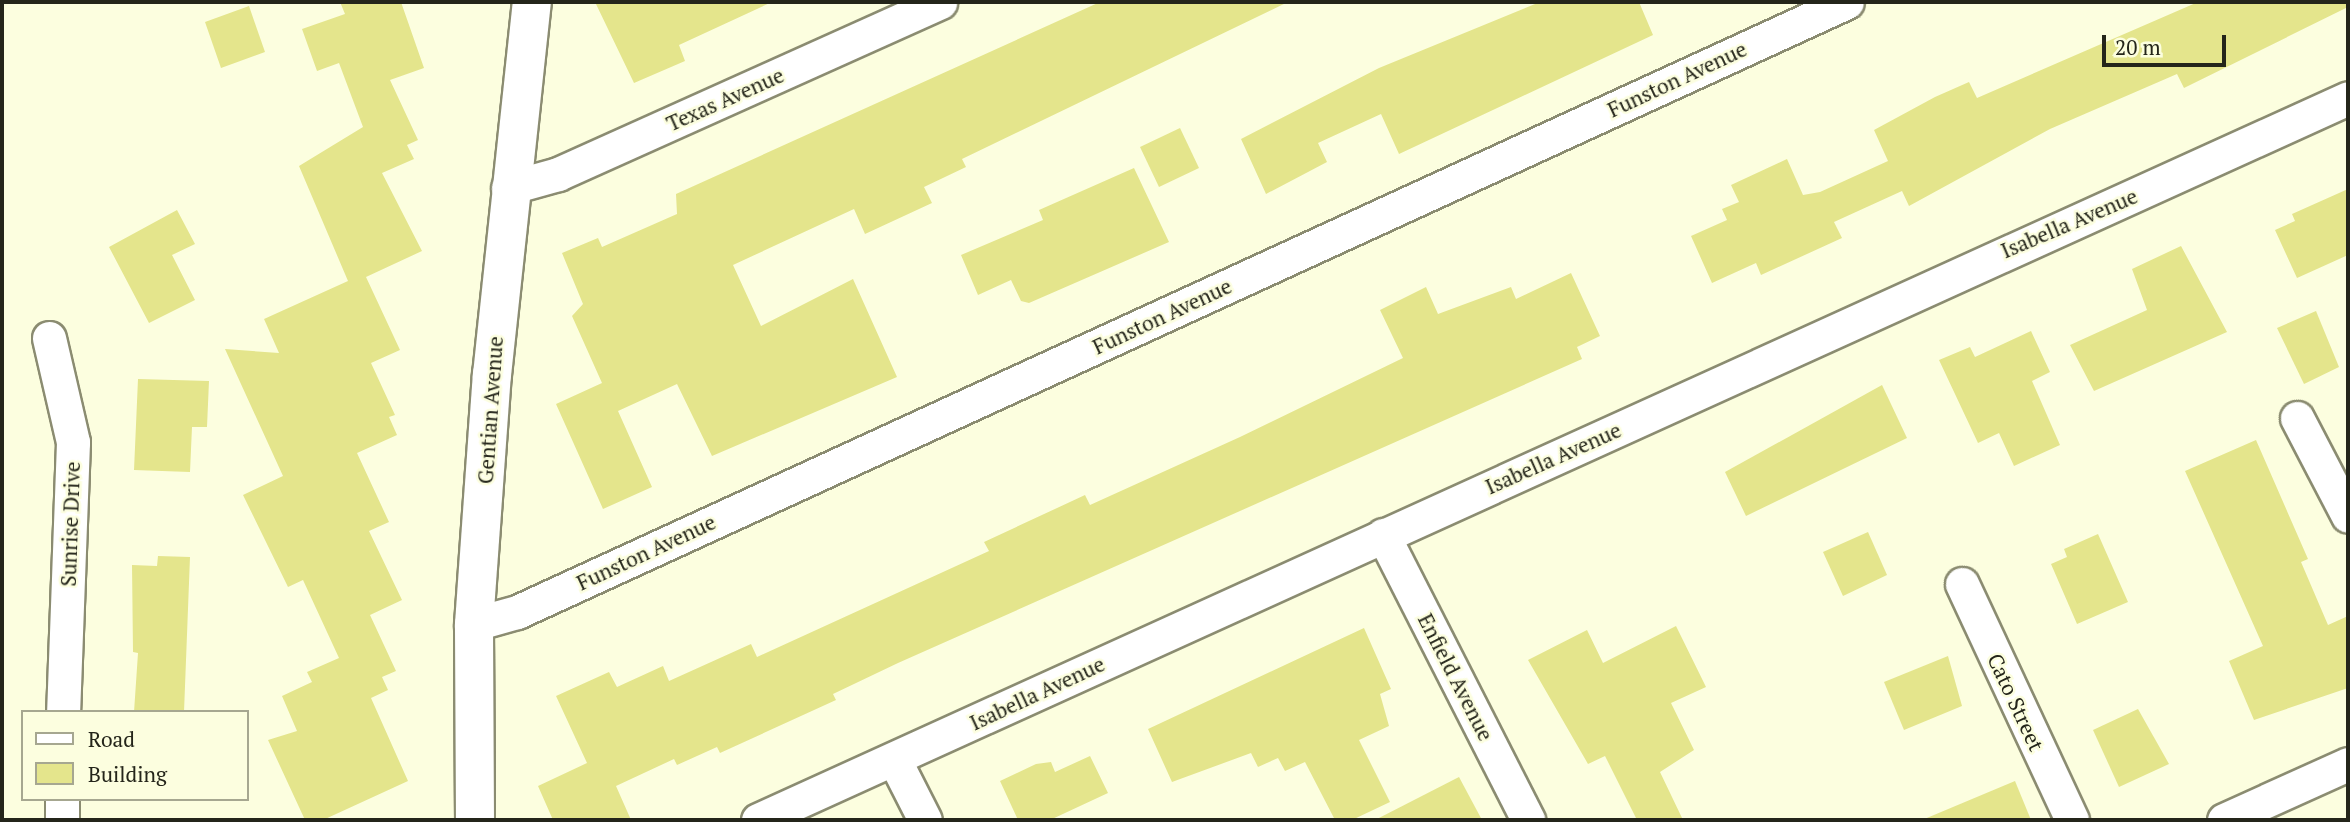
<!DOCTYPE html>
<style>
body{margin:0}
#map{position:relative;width:2350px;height:822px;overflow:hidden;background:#fcfedf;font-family:"PT Serif",serif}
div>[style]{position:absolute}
.building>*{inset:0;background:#e4e58c}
.roads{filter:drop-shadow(2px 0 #8b8c71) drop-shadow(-2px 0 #8b8c71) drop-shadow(0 2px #8b8c71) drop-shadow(0 -2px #8b8c71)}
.minor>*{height:33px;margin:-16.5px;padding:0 16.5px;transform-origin:16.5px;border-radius:16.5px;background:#fff}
.tertiary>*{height:38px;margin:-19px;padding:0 19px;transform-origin:19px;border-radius:19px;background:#fff}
span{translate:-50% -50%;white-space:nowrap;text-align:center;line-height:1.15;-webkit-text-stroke:5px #fcfedf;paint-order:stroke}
.street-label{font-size:21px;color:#24251a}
.frame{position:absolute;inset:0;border:4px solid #24251a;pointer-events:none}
.legend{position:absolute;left:21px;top:710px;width:228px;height:91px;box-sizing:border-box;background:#fcfedf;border:2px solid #a6a790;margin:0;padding:9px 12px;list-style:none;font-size:21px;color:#24251a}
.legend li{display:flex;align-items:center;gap:14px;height:35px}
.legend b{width:35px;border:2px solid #a6a790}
.scale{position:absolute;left:2102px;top:35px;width:124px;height:32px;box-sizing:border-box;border:4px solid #24251a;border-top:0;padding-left:9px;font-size:21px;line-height:24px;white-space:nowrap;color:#24251a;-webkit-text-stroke:5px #fcfedf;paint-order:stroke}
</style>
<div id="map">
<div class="building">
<div style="clip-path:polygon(340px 2px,401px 2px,424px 68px,390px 80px,418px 140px,407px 145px,414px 159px,382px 173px,422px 251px,366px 277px,400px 350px,371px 363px,395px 415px,389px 417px,397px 435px,357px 453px,389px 522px,369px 531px,402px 600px,370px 615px,396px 671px,382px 677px,388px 690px,371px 698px,408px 781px,323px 820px,305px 820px,268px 740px,297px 731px,282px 696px,312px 682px,307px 672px,339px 658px,303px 580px,288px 587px,243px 495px,283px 476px,225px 349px,279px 353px,264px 319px,348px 281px,299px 166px,363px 127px,339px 63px,317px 71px,302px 29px,345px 14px)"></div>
<div style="clip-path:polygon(595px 2px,772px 2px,679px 45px,685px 61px,634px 83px)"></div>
<div style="clip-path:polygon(1100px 2px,1288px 2px,962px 159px,966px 167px,924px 187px,932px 203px,865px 234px,854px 209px,733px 265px,761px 326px,853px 279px,897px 377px,712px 456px,677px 384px,618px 411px,652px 487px,603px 509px,556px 404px,602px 383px,572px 316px,583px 304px,562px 253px,598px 238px,602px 247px,677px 214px,676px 194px)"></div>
<div style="clip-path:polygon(1540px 2px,1639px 2px,1653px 35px,1399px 154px,1381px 114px,1318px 143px,1327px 162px,1266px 194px,1241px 139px,1379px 68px)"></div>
<div style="clip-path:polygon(2198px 2px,2348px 2px,2348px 7px,2184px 88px,2177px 74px,2050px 129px,1909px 206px,1902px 191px,1834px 222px,1842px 238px,1761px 275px,1756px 263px,1712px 283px,1691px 236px,1727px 220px,1722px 209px,1739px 202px,1731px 185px,1787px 159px,1803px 195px,1820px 192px,1888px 161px,1874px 130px,1935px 97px,1969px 82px,1977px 98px)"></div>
<div style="clip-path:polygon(249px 6px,265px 52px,221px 68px,205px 22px)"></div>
<div style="clip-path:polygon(1180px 128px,1199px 168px,1159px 187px,1140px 147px)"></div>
<div style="clip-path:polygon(1134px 168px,1169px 242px,1029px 303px,1021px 301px,1011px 280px,978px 295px,961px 255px,1043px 220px,1039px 210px)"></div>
<div style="clip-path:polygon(2348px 189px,2348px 255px,2297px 278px,2275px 230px,2295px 221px,2292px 214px)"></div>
<div style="clip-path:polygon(177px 210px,195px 244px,172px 255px,195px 300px,149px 323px,109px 247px)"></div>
<div style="clip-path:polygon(2181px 246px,2227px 332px,2094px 391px,2070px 345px,2147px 310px,2132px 269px)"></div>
<div style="clip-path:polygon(1571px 273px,1600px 336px,1577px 347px,1582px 359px,898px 663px,833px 694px,836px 700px,720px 753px,717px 747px,677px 765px,674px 759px,616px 786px,631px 820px,553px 820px,538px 786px,587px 763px,556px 696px,609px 672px,617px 687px,663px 666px,669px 681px,751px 644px,757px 657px,989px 551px,984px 542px,1085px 495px,1090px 505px,1240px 437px,1403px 358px,1380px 310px,1426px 287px,1438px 314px,1511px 287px,1516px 299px)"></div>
<div style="clip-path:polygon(2316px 311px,2339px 367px,2304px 384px,2277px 328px)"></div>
<div style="clip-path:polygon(2031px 331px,2050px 372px,2032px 381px,2060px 445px,2014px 466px,1999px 433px,1978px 443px,1939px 360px,1970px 347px,1975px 357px)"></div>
<div style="clip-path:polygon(138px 379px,209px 381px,207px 427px,192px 427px,190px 472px,134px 470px)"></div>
<div style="clip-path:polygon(1882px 385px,1907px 438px,1746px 516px,1725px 472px)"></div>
<div style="clip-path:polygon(2256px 440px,2308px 559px,2301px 562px,2328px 625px,2348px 616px,2348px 688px,2254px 720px,2229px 661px,2263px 646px,2185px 471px)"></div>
<div style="clip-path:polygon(1868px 532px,1887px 575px,1843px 596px,1823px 552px)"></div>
<div style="clip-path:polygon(2098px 534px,2128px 602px,2077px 624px,2051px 564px,2067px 557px,2064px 549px)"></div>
<div style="clip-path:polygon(158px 556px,190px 557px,184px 712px,134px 712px,138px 653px,133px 652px,132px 565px,157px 566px)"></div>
<div style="clip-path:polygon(1676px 626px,1706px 687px,1671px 703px,1694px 750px,1660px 772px,1683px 820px,1637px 820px,1605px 756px,1588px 764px,1528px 660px,1587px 630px,1603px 663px)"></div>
<div style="clip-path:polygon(1364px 628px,1391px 689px,1380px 694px,1389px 726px,1359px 740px,1390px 802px,1352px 820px,1335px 820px,1305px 762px,1285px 771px,1278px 758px,1258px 767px,1251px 753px,1172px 782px,1148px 729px)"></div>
<div style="clip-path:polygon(1948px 656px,1962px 706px,1904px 730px,1884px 682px)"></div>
<div style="clip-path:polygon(2138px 709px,2169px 764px,2119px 787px,2093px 730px)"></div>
<div style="clip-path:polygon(1090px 756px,1108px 793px,1050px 820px,1018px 820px,1000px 781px,1036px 764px,1051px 762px,1055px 772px)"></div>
<div style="clip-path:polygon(1459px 777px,1482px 820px,1375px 820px)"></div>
<div style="clip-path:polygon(2015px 781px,2031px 820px,1922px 820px)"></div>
</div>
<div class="roads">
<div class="minor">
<div style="left:508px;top:188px;width:52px;rotate:-15.6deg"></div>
<div style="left:558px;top:174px;width:419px;rotate:-24.2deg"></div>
<div style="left:49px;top:338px;width:107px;rotate:77deg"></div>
<div style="left:73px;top:442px;width:270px;rotate:92.1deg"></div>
<div style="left:2297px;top:418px;width:110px;rotate:62.5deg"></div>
<div style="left:1383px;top:535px;width:320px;rotate:63deg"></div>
<div style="left:1962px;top:584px;width:260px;rotate:65deg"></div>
<div style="left:474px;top:624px;width:45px;rotate:-15.6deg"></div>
<div style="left:517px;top:612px;width:1463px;rotate:-24.64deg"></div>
<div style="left:894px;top:759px;width:68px;rotate:63.1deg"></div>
<div style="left:62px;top:820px;width:21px;rotate:-90deg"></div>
<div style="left:758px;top:820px;width:1746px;rotate:-24.42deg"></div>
<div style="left:2224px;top:820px;width:136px;rotate:-24.3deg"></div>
</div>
<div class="tertiary">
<div style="left:475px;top:820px;width:196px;rotate:-90.3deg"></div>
<div style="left:474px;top:624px;width:250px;rotate:-85.9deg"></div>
<div style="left:492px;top:375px;width:375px;rotate:-83.9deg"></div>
</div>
</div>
<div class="street-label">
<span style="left:1677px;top:79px;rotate:-25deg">Funston Avenue</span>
<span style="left:725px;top:99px;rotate:-24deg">Texas Avenue</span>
<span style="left:2069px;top:223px;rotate:-23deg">Isabella Avenue</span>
<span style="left:1162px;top:316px;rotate:-25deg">Funston Avenue</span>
<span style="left:490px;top:410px;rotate:-86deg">Gentian Avenue</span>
<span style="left:1553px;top:458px;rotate:-24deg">Isabella Avenue</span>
<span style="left:70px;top:524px;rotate:-88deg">Sunrise Drive</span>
<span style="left:646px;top:552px;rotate:-25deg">Funston Avenue</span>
<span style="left:1456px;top:677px;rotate:63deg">Enfield Avenue</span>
<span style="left:1037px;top:693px;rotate:-25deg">Isabella Avenue</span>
<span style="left:2016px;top:702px;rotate:65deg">Cato Street</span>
</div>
<div class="frame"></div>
<ul class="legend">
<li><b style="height:9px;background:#fff"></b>Road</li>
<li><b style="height:19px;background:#e4e58c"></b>Building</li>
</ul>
<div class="scale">20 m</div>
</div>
